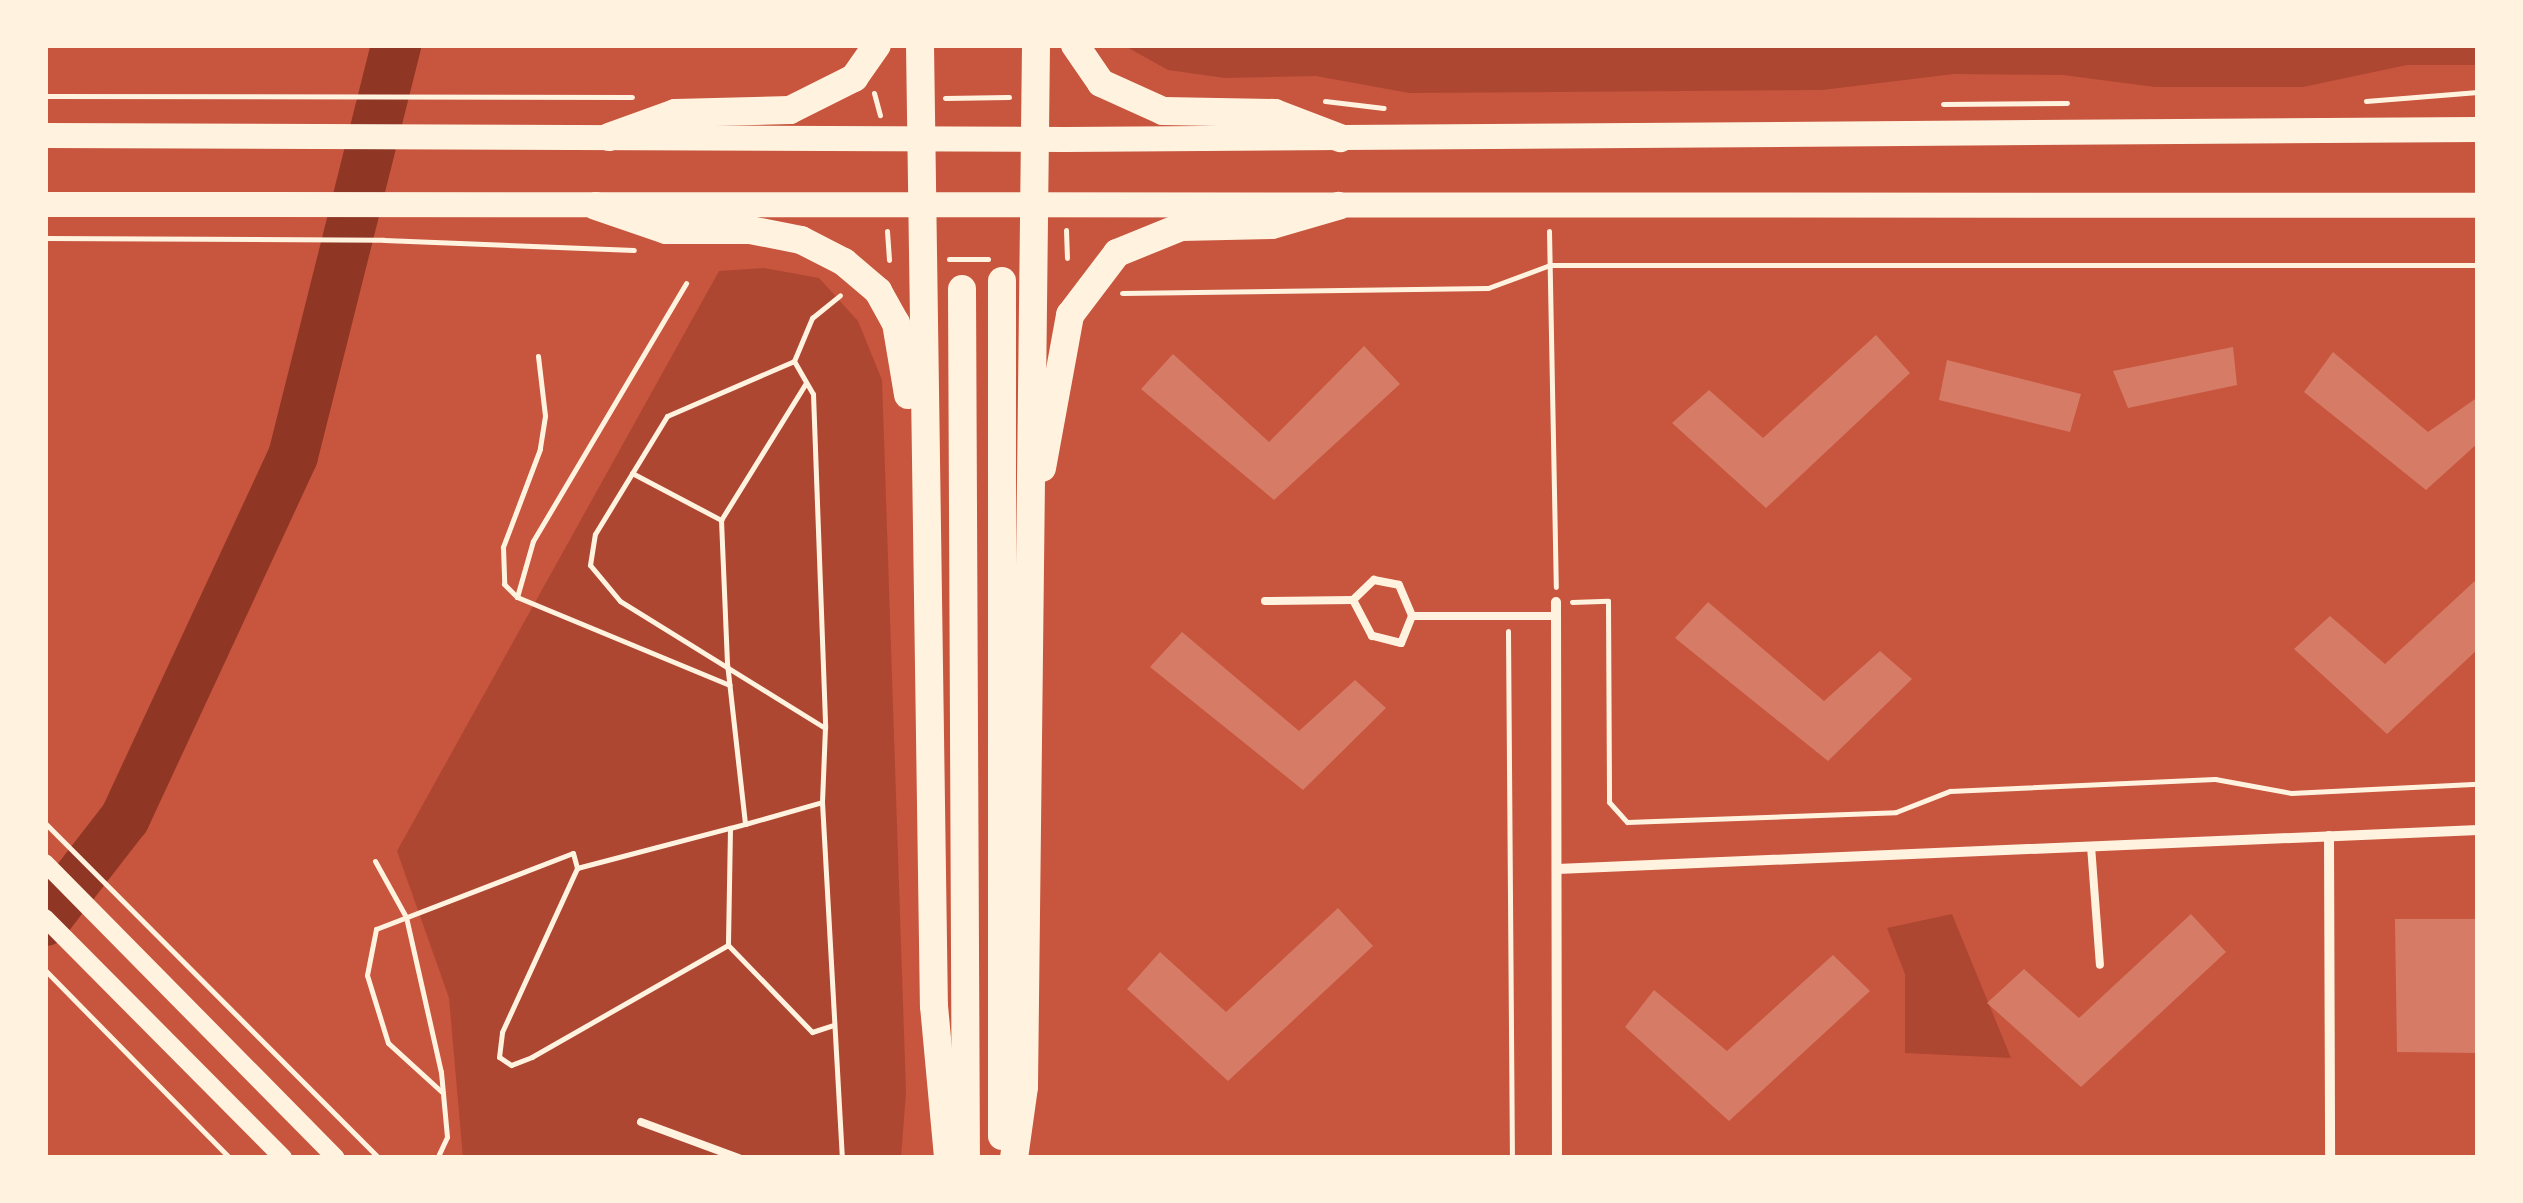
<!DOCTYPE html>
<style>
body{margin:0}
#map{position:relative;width:2523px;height:1203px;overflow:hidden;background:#c8553d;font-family:Cabin,sans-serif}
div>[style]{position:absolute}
.green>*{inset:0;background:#ae4732}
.river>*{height:50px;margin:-25px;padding:0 25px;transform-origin:25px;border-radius:25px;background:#8f3625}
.building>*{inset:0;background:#d67c66}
.path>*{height:5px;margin:-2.5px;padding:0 2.5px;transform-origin:2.5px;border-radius:2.5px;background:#fff3e0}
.service>*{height:8px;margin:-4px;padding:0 4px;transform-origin:4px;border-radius:4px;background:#fff3e0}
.minor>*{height:10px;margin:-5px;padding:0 5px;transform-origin:5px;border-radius:5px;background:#fff3e0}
.tertiary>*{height:18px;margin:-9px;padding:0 9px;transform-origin:9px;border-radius:9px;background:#fff3e0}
.primary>*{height:25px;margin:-12.5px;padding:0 12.5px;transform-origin:12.5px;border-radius:12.5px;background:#fff3e0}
.trunk>*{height:28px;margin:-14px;padding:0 14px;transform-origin:14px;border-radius:14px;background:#fff3e0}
span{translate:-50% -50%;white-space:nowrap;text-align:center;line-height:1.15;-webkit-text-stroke:8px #fff3e0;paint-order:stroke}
.frame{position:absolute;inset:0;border:48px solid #fff3e0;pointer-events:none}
</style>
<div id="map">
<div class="green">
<div style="clip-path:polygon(1123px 45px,2478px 45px,2478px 65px,2407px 65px,2303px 87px,2155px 87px,2063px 75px,1954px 74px,1822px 90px,1409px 93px,1316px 76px,1225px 78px,1168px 70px)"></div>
<div style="clip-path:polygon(764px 268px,819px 278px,858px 321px,882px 380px,906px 1092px,901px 1158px,463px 1158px,449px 998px,397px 851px,719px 271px)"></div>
<div style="clip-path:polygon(1952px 914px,2011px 1058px,1905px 1053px,1905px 974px,1887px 928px)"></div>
</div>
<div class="river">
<div style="left:45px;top:921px;width:130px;rotate:-52.2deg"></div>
<div style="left:125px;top:818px;width:399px;rotate:-65.1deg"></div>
<div style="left:293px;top:456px;width:424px;rotate:-75.9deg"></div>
</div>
<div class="building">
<div style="clip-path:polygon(1876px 335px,1910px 373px,1766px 508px,1672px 423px,1709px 390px,1763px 438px)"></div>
<div style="clip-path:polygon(1364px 346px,1400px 384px,1274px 500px,1141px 389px,1173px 354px,1269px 442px)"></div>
<div style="clip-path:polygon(2233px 347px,2237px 385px,2128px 408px,2113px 371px)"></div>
<div style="clip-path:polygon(2333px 352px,2428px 432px,2478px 397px,2478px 443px,2426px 490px,2304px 392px)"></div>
<div style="clip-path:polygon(1947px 360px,2081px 394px,2070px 432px,1939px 400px)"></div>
<div style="clip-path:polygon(2478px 578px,2478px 649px,2387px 734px,2294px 649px,2330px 616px,2385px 664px)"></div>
<div style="clip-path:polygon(1708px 602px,1824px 701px,1880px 651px,1912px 679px,1828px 761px,1675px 638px)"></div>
<div style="clip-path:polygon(1182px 632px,1299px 731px,1355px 680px,1386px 708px,1303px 790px,1150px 667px)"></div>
<div style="clip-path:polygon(1338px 908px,1373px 946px,1228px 1081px,1127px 989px,1160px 952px,1226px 1012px)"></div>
<div style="clip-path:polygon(2191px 914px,2226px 952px,2081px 1087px,1987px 1003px,2024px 969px,2079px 1018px)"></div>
<div style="clip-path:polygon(2395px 919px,2478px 919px,2478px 1053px,2397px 1052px)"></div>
<div style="clip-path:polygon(1833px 955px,1870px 991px,1729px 1121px,1625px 1027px,1654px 990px,1727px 1051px)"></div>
</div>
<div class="path">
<div style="left:874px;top:93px;width:23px;rotate:75deg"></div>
<div style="left:45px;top:96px;width:587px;rotate:0.1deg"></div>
<div style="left:945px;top:98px;width:64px;rotate:-0.9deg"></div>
<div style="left:1325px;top:101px;width:59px;rotate:6.8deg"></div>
<div style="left:2366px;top:101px;width:112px;rotate:-4.6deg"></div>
<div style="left:1943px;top:104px;width:124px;rotate:-0.5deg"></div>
<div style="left:1066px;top:230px;width:28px;rotate:88deg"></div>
<div style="left:887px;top:231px;width:29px;rotate:86deg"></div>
<div style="left:1549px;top:231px;width:356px;rotate:88.9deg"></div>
<div style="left:45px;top:238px;width:339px;rotate:0.3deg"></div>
<div style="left:384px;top:240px;width:250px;rotate:2.3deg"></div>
<div style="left:949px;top:259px;width:39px"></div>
<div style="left:1122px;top:293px;width:366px;rotate:-0.8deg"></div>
<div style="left:1488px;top:288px;width:66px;rotate:-20.4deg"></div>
<div style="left:1550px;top:265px;width:928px"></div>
<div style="left:538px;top:356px;width:60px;rotate:83.3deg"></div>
<div style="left:545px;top:416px;width:33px;rotate:99deg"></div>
<div style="left:540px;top:449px;width:105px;rotate:110.7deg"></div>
<div style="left:503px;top:547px;width:37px;rotate:88deg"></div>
<div style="left:504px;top:584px;width:18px;rotate:45deg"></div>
<div style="left:517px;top:597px;width:230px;rotate:22.5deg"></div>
<div style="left:794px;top:361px;width:38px;rotate:60deg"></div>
<div style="left:813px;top:394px;width:334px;rotate:87.9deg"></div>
<div style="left:825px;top:728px;width:241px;rotate:-148.2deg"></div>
<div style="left:620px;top:601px;width:47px;rotate:-129.8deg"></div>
<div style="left:590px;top:565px;width:31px;rotate:-81deg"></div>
<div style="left:595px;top:534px;width:138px;rotate:-58.6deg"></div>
<div style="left:667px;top:416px;width:138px;rotate:-23.4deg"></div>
<div style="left:794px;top:361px;width:47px;rotate:-67.3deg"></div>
<div style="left:812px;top:318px;width:36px;rotate:-39deg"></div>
<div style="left:632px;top:473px;width:101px;rotate:27.8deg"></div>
<div style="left:721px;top:520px;width:161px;rotate:-58.2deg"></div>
<div style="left:721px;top:520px;width:143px;rotate:87.6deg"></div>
<div style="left:727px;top:663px;width:162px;rotate:83.6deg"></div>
<div style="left:745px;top:824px;width:80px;rotate:-15.9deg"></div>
<div style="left:822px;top:802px;width:74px;rotate:-87.7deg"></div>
<div style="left:517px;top:597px;width:58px;rotate:-74.1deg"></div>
<div style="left:533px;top:541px;width:300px;rotate:-59.3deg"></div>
<div style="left:1572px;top:602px;width:36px;rotate:-2deg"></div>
<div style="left:1608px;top:601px;width:201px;rotate:89.7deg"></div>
<div style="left:1609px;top:802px;width:27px;rotate:48deg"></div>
<div style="left:1627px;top:822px;width:269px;rotate:-2.1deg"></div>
<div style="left:1896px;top:812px;width:58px;rotate:-21.3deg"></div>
<div style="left:1950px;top:791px;width:265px;rotate:-2.6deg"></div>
<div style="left:2215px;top:779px;width:77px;rotate:10.4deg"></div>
<div style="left:2291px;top:793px;width:187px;rotate:-2.8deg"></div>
<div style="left:1508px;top:631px;width:527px;rotate:89.57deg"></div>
<div style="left:822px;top:802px;width:357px;rotate:86.8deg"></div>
<div style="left:45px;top:823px;width:473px;rotate:45.1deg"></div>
<div style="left:730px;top:828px;width:117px;rotate:91deg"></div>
<div style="left:728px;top:945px;width:226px;rotate:150.3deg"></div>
<div style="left:532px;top:1057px;width:22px;rotate:159deg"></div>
<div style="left:511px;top:1065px;width:14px;rotate:-146deg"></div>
<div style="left:499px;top:1057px;width:25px;rotate:-83deg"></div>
<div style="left:502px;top:1032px;width:180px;rotate:-65.4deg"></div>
<div style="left:577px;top:868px;width:158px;rotate:-14.7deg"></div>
<div style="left:730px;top:828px;width:16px;rotate:-15deg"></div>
<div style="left:375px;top:861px;width:64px;rotate:61deg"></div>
<div style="left:406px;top:917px;width:159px;rotate:77.3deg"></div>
<div style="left:441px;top:1072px;width:65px;rotate:84.7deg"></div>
<div style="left:447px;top:1137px;width:23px;rotate:115deg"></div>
<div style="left:728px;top:945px;width:121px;rotate:46deg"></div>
<div style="left:812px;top:1032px;width:23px;rotate:-18deg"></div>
<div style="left:45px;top:970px;width:264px;rotate:45.5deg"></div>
<div style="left:443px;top:1093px;width:74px;rotate:-137.7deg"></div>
<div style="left:388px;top:1043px;width:71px;rotate:-107.2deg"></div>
<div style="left:367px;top:975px;width:47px;rotate:-78.9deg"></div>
<div style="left:376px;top:929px;width:211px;rotate:-21.1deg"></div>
<div style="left:573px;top:853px;width:16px;rotate:75deg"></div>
</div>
<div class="service">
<div style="left:1265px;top:601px;width:88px;rotate:-0.7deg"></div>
<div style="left:1412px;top:616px;width:29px;rotate:112deg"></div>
<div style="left:1401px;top:643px;width:30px;rotate:-166deg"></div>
<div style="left:1372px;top:636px;width:41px;rotate:-117.8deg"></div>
<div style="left:1353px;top:600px;width:29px;rotate:-44deg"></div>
<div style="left:1374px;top:580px;width:25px;rotate:11deg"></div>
<div style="left:1399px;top:585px;width:34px;rotate:67deg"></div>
<div style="left:1412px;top:616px;width:144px"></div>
<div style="left:2091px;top:846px;width:119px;rotate:85.7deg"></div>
<div style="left:641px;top:1122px;width:104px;rotate:20.2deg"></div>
</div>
<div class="minor">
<div style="left:1556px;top:602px;width:556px;rotate:89.9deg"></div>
<div style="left:2329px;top:836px;width:322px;rotate:89.8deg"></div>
<div style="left:1557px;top:869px;width:922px;rotate:-2.42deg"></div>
</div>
<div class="tertiary">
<div style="left:45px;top:863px;width:414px;rotate:45.4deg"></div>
<div style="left:45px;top:918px;width:338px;rotate:45.2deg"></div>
</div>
<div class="primary">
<div style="left:45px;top:135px;width:1020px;rotate:0.22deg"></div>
<div style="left:1065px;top:139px;width:1413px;rotate:-0.41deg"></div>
<div style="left:45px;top:204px;width:2433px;rotate:0.02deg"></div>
</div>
<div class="trunk">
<div style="left:920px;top:45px;width:961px;rotate:89.17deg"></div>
<div style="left:934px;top:1006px;width:153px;rotate:84.7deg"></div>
<div style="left:1075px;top:45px;width:46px;rotate:55.6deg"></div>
<div style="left:1101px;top:83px;width:68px;rotate:24.3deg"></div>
<div style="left:1163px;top:111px;width:112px;rotate:1deg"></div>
<div style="left:1275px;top:113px;width:70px;rotate:21deg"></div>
<div style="left:609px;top:137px;width:70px;rotate:-20deg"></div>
<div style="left:675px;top:113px;width:115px;rotate:-1.5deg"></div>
<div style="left:790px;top:110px;width:72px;rotate:-26.6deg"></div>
<div style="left:854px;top:78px;width:40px;rotate:-55.1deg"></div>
<div style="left:596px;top:206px;width:74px;rotate:18.9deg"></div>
<div style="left:666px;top:230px;width:84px"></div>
<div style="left:750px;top:230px;width:52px;rotate:11.1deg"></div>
<div style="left:801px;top:240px;width:48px;rotate:27.1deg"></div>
<div style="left:844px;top:262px;width:45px;rotate:40.5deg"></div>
<div style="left:878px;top:291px;width:37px;rotate:61deg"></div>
<div style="left:896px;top:323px;width:73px;rotate:80.5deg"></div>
<div style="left:1002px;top:281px;width:855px;rotate:90deg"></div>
<div style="left:962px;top:289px;width:869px;rotate:89.74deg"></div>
<div style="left:1042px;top:468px;width:156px;rotate:-79.6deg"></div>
<div style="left:1070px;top:315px;width:78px;rotate:-52.8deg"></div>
<div style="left:1117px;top:253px;width:69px;rotate:-22.1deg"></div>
<div style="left:1181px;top:227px;width:91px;rotate:-1.3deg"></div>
<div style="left:1272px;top:225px;width:69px;rotate:-16.1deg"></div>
<div style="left:1014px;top:1158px;width:72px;rotate:-82deg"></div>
<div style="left:1024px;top:1087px;width:1042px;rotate:-89.34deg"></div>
</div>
<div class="frame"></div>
</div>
